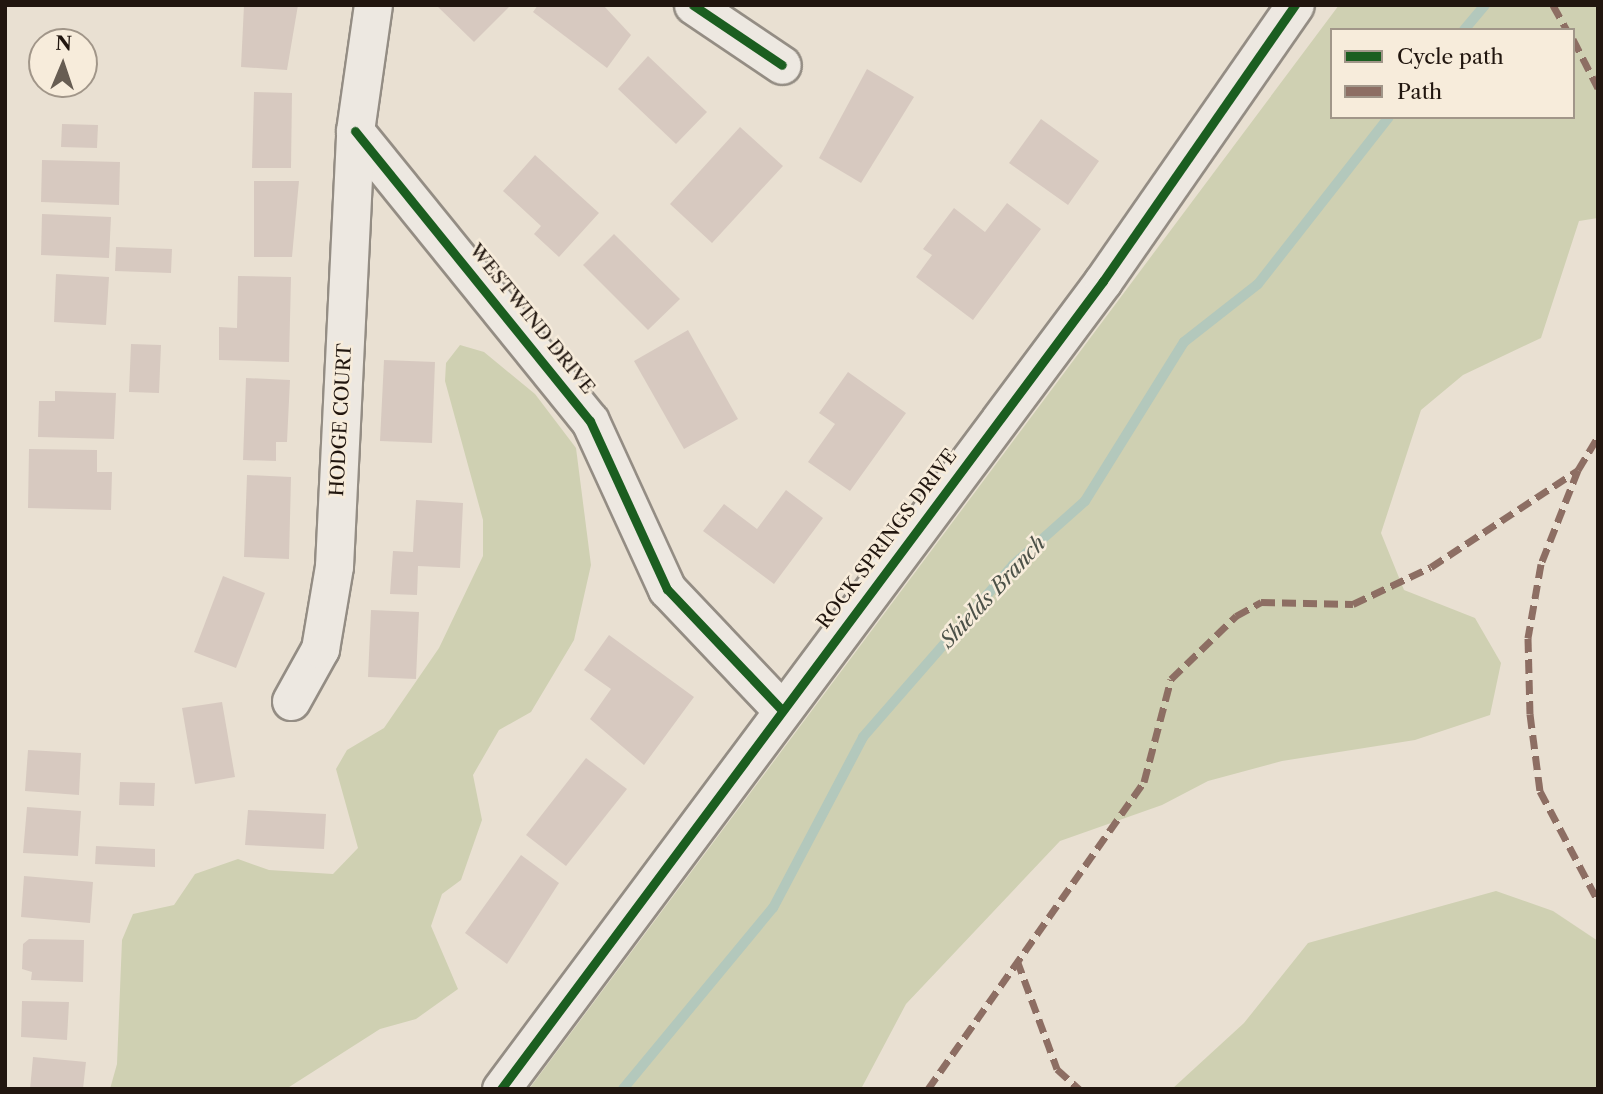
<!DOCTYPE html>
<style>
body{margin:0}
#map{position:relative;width:1603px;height:1094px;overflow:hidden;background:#e9e0d2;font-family:"Libre Caslon Text",serif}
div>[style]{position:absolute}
.green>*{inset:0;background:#cfd0b2}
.stream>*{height:10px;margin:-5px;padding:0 5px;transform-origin:5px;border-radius:5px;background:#b3c8bc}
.building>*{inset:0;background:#d7c9c0}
.roads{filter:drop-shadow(2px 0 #948d84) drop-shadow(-2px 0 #948d84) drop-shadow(0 2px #948d84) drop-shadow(0 -2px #948d84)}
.minor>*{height:37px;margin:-18.5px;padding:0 18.5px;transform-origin:18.5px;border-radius:18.5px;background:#ede8e1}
.quiet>*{height:7px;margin-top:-3.5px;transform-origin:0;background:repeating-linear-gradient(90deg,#8d6e63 0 14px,transparent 0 21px)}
.cycleway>*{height:9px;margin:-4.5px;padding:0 4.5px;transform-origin:4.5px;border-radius:4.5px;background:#1b5e20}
span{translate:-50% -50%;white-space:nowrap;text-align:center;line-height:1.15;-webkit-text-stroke:5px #f7ecdb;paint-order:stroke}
.street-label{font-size:19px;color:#21160f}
.water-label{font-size:21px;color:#4c5148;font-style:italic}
.frame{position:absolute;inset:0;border:7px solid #21160f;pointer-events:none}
.legend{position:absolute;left:1330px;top:28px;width:245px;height:91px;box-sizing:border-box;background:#f7ecdb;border:2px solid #a19689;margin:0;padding:9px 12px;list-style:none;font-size:21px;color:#21160f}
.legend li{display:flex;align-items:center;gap:14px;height:35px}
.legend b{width:35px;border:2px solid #a19689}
.north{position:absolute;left:28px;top:28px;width:70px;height:70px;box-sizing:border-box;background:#f7ecdb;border:2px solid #a19689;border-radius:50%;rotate:2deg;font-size:19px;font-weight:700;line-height:28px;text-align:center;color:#21160f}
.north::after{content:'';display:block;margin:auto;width:24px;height:32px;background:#675d53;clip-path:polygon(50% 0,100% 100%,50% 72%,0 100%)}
</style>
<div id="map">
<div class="green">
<div style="clip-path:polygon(evenodd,1339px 5px,1598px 5px,1598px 218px,1579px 221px,1541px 338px,1463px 375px,1421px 410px,1381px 533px,1404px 590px,1475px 618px,1501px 663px,1490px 715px,1415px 740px,1282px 761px,1208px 781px,1162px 805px,1060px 841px,906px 1004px,861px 1089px,529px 1089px,1339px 5px,1332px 30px,1573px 30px,1573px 117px,1332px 117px,1332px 30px)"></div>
<div style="clip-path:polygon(460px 345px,484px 352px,535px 394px,576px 448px,591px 565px,574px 640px,531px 712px,499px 730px,473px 775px,482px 820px,461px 880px,442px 894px,431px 926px,458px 989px,416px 1019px,380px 1029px,286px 1089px,110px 1089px,117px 1064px,122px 940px,133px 914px,174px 905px,195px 874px,238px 859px,269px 870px,333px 874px,358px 848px,336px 769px,347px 750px,384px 728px,439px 648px,483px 556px,483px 520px,445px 381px,446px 363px)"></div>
<div style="clip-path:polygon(1496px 891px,1553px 911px,1598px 941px,1598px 1089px,1172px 1089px,1244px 1023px,1308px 943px)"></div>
</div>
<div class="stream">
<div style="left:1464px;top:30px;width:33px;rotate:-50deg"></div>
<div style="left:623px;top:1089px;width:235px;rotate:-50.4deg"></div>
<div style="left:773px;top:908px;width:193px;rotate:-62.2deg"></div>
<div style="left:863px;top:737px;width:228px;rotate:-48.9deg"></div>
<div style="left:1013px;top:565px;width:96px;rotate:-41.6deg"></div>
<div style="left:1085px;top:501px;width:187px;rotate:-58.1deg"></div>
<div style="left:1184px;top:342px;width:94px;rotate:-38.1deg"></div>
<div style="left:1258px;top:284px;width:212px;rotate:-51.9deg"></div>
</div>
<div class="building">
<div style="clip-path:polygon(244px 5px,298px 5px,287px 70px,241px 67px)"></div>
<div style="clip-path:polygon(436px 5px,508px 5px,509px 7px,474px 42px)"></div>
<div style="clip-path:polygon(538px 5px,603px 5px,631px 35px,607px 68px,533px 12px)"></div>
<div style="clip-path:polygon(648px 56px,707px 112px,676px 144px,618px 89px)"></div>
<div style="clip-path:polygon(867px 69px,914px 97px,861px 183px,819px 158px)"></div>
<div style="clip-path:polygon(254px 92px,292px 93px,291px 168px,252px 168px)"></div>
<div style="clip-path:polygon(1041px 119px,1099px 161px,1068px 205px,1009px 163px)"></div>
<div style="clip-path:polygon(62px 124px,98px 125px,97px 148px,61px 147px)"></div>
<div style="clip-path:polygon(740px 127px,783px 166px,712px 243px,670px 204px)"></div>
<div style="clip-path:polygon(535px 155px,599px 213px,559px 257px,534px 234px,541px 226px,503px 191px)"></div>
<div style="clip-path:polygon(42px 160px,120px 162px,119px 205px,41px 202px)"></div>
<div style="clip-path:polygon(254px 181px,299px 181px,292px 257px,254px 257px)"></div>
<div style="clip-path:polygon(1007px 203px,1041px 229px,973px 320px,916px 277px,932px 255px,923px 249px,954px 208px,985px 232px)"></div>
<div style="clip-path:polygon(42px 214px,111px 217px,109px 258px,41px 255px)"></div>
<div style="clip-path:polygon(614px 234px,680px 299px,648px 330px,583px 265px)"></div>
<div style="clip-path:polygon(116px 247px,172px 249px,171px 273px,115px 271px)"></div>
<div style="clip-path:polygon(56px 274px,109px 277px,106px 325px,54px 322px)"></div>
<div style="clip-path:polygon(238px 276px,291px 277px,289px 362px,219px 360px,219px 327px,237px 328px)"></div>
<div style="clip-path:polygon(688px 330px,738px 419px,684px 449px,634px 361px)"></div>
<div style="clip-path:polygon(131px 344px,161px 345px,159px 393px,129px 392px)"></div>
<div style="clip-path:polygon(384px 360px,435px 362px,432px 443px,380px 441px)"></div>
<div style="clip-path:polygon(848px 372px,906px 413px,850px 491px,808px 462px,835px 424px,819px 413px)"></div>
<div style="clip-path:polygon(246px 378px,290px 380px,287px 442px,276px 442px,276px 461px,243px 460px)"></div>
<div style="clip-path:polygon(55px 391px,116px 393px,114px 439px,38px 437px,39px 401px,55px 401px)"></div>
<div style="clip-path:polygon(29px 449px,97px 450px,97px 472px,112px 472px,111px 510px,28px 508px)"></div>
<div style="clip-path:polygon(247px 475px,291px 477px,289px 559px,244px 557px)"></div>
<div style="clip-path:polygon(786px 490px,823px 518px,774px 584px,703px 531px,724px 504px,757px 529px)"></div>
<div style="clip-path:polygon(416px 500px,463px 503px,460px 568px,418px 566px,417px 595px,390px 594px,393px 551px,413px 552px)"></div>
<div style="clip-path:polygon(223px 576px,265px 593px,236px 668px,194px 652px)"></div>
<div style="clip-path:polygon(371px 610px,419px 612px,416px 679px,368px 677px)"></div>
<div style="clip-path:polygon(609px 635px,694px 697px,644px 765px,590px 719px,611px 689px,584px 670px)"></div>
<div style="clip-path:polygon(222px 702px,235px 777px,195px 784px,182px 708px)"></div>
<div style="clip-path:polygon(28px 750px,81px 753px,79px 795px,25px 791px)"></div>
<div style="clip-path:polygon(586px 758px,627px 789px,566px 866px,526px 835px)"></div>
<div style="clip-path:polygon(120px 782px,155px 783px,154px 806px,119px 805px)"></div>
<div style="clip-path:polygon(27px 807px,81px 811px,78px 856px,23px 853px)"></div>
<div style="clip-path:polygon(248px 810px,326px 814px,324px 849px,245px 845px)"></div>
<div style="clip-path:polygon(96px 846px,155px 849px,155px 867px,95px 864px)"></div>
<div style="clip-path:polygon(521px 855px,559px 883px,507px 964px,465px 933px)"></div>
<div style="clip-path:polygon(24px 876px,93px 882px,90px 923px,21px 917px)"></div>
<div style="clip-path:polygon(29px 939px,84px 940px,83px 982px,31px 980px,32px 972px,22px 969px,23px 944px)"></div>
<div style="clip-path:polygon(22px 1001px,69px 1002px,67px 1040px,21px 1037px)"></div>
<div style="clip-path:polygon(33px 1057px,86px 1062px,83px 1089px,30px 1089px)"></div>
</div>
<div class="roads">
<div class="minor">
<div style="left:693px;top:5px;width:107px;rotate:34deg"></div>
<div style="left:355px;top:131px;width:373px;rotate:51deg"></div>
<div style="left:590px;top:421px;width:185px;rotate:65.4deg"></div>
<div style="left:667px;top:589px;width:166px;rotate:46.5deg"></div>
<div style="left:291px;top:701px;width:60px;rotate:-60.9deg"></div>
<div style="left:320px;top:649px;width:84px;rotate:-80.4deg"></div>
<div style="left:334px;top:566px;width:436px;rotate:-87.2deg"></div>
<div style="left:355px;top:131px;width:127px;rotate:-81.9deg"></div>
<div style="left:501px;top:1089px;width:1008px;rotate:-53.31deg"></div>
<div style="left:1103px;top:281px;width:336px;rotate:-55.2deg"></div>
</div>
</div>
<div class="quiet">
<div style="left:1553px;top:5px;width:29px;rotate:61deg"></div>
<div style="left:1573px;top:39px;width:55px;rotate:63deg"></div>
<div style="left:1578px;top:470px;width:101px;rotate:111.5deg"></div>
<div style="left:1541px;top:564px;width:75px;rotate:100deg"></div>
<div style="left:1528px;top:638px;width:76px;rotate:88.5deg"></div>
<div style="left:1530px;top:714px;width:78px;rotate:82.6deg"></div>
<div style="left:1540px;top:791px;width:124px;rotate:62.2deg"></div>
<div style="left:1017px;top:960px;width:116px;rotate:69.8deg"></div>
<div style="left:1057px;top:1069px;width:30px;rotate:42deg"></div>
<div style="left:928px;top:1089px;width:375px;rotate:-54.9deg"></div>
<div style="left:1144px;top:782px;width:106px;rotate:-75.3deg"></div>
<div style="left:1171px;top:679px;width:91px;rotate:-44.1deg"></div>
<div style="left:1236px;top:616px;width:29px;rotate:-29deg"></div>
<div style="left:1261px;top:602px;width:92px;rotate:1.2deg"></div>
<div style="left:1353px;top:604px;width:86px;rotate:-25.4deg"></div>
<div style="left:1431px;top:567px;width:176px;rotate:-33.4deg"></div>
<div style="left:1578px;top:470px;width:39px;rotate:-59deg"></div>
</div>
<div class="cycleway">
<div style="left:693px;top:5px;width:107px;rotate:34deg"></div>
<div style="left:355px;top:131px;width:373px;rotate:51deg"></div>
<div style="left:590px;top:421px;width:185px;rotate:65.4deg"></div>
<div style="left:667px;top:589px;width:166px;rotate:46.5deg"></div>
<div style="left:501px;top:1089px;width:1008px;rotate:-53.31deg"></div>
<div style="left:1103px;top:281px;width:336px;rotate:-55.2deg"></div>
</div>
<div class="street-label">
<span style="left:532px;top:319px;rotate:51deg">WESTWIND DRIVE</span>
<span style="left:341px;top:420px;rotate:-87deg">HODGE COURT</span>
<span style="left:887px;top:539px;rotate:-53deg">ROCK SPRINGS DRIVE</span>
</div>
<div class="water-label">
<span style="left:993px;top:592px;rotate:-47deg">Shields Branch</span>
</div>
<div class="frame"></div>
<ul class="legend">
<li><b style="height:9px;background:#1b5e20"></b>Cycle path</li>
<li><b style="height:9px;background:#8d6e63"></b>Path</li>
</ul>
<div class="north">N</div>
</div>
